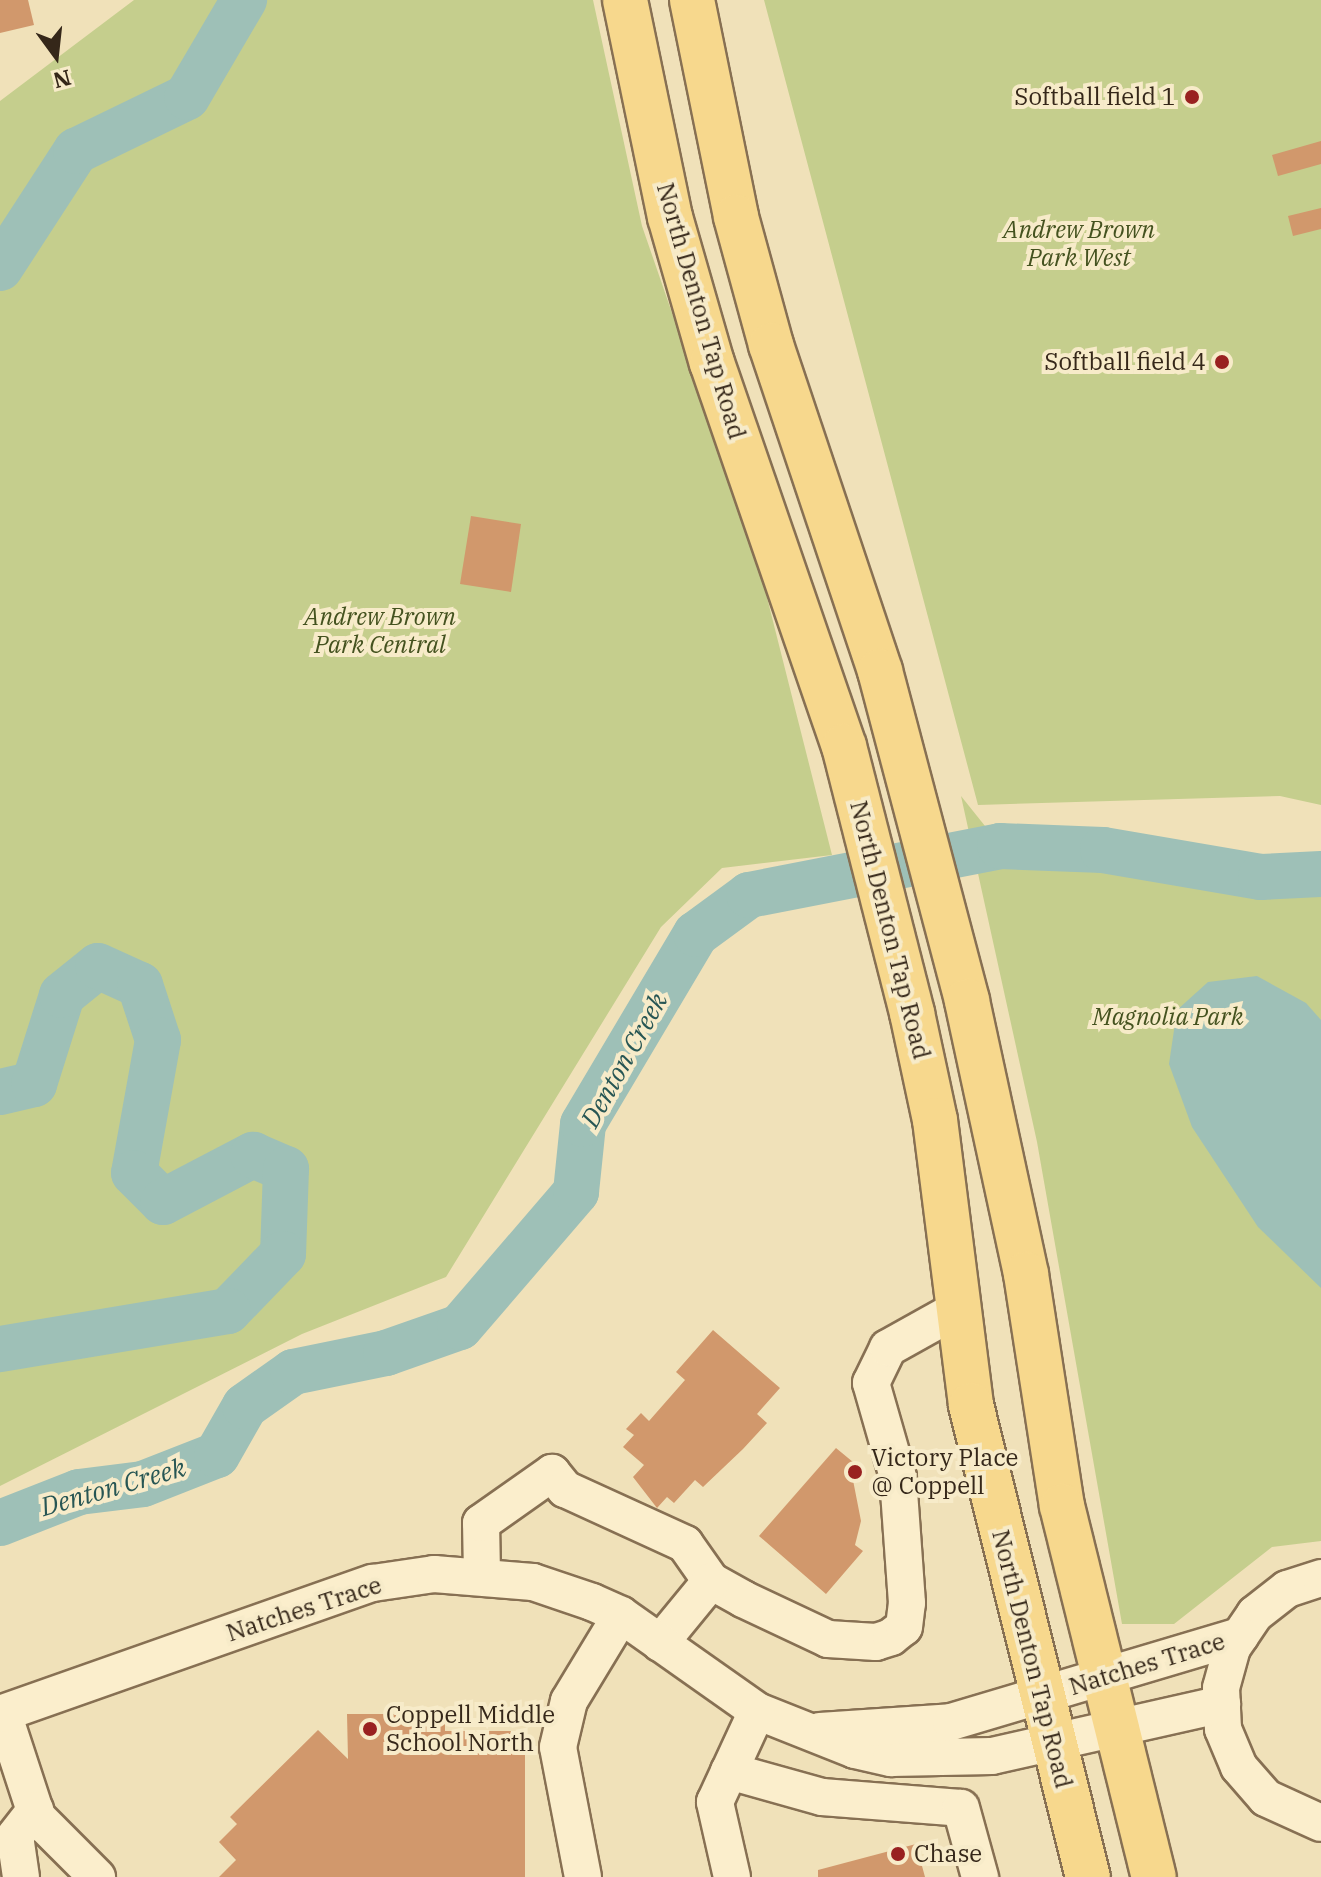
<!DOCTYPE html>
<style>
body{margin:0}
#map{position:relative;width:1321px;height:1877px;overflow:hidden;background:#f0e1b9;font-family:"IBM Plex Serif",serif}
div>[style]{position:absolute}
.green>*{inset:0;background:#c5ce8d}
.water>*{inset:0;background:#9ec0b7}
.river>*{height:46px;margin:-23px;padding:0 23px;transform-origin:23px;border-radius:23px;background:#9ec0b7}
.building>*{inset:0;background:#d1986c}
.roads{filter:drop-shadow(2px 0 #877053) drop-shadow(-2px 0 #877053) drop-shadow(0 2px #877053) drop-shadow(0 -2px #877053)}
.minor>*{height:36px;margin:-18px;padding:0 18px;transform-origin:18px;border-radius:18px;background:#fbeecc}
.major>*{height:44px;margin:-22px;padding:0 22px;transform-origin:22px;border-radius:22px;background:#f7d88d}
.dots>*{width:22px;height:22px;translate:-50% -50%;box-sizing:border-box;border:4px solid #f7ebc9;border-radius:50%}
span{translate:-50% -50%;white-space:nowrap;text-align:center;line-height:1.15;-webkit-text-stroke:8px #f7ebc9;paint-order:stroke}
.poi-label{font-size:24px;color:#352719}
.right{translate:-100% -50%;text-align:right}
.left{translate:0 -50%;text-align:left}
.park-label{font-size:24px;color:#44521f;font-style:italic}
.street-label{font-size:24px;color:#352719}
.water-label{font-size:26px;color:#275654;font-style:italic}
.north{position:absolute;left:16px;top:16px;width:80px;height:80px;-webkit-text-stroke:6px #f7ebc9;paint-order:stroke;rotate:165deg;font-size:22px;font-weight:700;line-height:32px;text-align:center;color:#352719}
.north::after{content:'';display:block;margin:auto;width:28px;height:36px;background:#352719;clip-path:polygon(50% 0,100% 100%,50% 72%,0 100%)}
</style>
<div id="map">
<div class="green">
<div style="clip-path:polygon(134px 0,593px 0,642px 226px,758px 562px,832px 855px,722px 868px,661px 927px,446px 1277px,302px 1334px,0 1486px,0 101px)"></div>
<div style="clip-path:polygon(764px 0,1321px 0,1321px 805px,1280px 796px,978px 805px)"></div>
<div style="clip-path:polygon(961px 796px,1001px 846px,1103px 850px,1261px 877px,1321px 874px,1321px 1541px,1272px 1547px,1174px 1624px,1122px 1624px,1037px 1142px)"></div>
</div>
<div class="water">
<div style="clip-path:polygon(1257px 976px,1306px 1003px,1321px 1020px,1321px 1288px,1258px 1227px,1192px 1127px,1169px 1064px,1177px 1010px,1208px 982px)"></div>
</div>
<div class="river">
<div style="left:0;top:268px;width:140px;rotate:-57deg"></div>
<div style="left:76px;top:151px;width:123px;rotate:-25.9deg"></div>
<div style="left:187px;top:97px;width:113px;rotate:-59.6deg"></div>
<div style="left:0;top:1092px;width:35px;rotate:-13deg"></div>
<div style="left:34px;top:1084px;width:93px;rotate:-72.5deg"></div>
<div style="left:62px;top:995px;width:46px;rotate:-38.9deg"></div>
<div style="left:98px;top:966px;width:46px;rotate:24.3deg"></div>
<div style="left:140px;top:985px;width:58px;rotate:71.9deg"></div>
<div style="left:158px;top:1040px;width:135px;rotate:100.2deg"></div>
<div style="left:134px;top:1173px;width:41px;rotate:45deg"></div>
<div style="left:163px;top:1202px;width:102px;rotate:-27.6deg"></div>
<div style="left:253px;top:1155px;width:36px;rotate:23deg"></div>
<div style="left:286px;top:1169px;width:85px;rotate:92deg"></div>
<div style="left:283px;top:1254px;width:79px;rotate:134deg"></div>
<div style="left:228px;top:1311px;width:231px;rotate:170.5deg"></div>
<div style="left:0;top:1523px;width:85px;rotate:-21.4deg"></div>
<div style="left:79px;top:1492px;width:64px;rotate:-7.1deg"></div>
<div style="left:143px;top:1484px;width:79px;rotate:-21.4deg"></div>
<div style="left:217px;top:1455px;width:56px;rotate:-60.3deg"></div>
<div style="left:245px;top:1406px;width:59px;rotate:-35.3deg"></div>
<div style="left:293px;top:1372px;width:95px;rotate:-11.5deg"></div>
<div style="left:386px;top:1353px;width:78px;rotate:-19.4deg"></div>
<div style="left:460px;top:1327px;width:178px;rotate:-49.3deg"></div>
<div style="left:576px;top:1192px;width:68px;rotate:-84.1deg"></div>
<div style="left:583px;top:1124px;width:221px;rotate:-59.3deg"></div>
<div style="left:696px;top:934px;width:66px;rotate:-36.3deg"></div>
<div style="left:749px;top:895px;width:256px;rotate:-11deg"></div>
<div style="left:1000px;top:846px;width:103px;rotate:2.2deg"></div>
<div style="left:1103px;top:850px;width:160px;rotate:9.7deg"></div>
<div style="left:1261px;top:877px;width:60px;rotate:-2.9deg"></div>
</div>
<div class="building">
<div style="clip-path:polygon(0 0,28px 0,34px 25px,0 33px)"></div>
<div style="clip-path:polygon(1321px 141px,1321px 164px,1278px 176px,1272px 155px)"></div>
<div style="clip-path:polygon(1321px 208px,1321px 229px,1293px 236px,1288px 216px)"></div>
<div style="clip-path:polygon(471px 516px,521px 524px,511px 592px,460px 584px)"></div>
<div style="clip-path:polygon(713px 1330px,780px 1388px,757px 1414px,767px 1423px,743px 1449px,703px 1487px,695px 1480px,674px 1503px,667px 1497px,657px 1508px,633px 1477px,644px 1465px,623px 1447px,634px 1435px,626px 1429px,641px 1413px,649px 1421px,685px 1380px,676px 1372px)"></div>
<div style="clip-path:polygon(836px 1448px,859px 1467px,852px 1475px,861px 1521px,855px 1545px,863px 1551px,826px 1594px,759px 1536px)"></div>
<div style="clip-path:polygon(347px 1714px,419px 1714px,419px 1721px,445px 1721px,445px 1731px,525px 1731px,525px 1877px,219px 1877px,236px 1860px,219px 1842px,237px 1824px,230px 1817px,318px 1730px,348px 1759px)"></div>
<div style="clip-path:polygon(916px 1844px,925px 1877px,818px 1877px,818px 1870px)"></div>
</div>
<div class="roads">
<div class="minor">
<div style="left:482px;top:1574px;width:51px;rotate:-91.1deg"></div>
<div style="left:481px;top:1523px;width:87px;rotate:-35.2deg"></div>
<div style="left:552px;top:1473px;width:21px;rotate:51deg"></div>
<div style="left:565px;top:1489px;width:132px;rotate:24.6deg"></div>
<div style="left:685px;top:1544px;width:45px;rotate:54.9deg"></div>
<div style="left:711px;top:1581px;width:37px;rotate:29deg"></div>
<div style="left:743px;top:1599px;width:94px;rotate:25.2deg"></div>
<div style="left:828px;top:1639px;width:48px;rotate:3.6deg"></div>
<div style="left:876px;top:1642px;width:16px;rotate:-18deg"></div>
<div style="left:891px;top:1637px;width:16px;rotate:-38deg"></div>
<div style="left:904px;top:1627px;width:24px;rotate:-83deg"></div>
<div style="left:907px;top:1603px;width:126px;rotate:-94.1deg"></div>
<div style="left:898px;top:1477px;width:98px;rotate:-106deg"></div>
<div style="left:871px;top:1383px;width:39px;rotate:-64deg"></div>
<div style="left:888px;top:1348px;width:80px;rotate:-29.1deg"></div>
<div style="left:1321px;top:1578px;width:36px;rotate:162deg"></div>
<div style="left:1287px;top:1589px;width:41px;rotate:142deg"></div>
<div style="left:1255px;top:1614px;width:41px;rotate:124.1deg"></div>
<div style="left:1232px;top:1648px;width:41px;rotate:105.4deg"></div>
<div style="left:1221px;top:1688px;width:41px;rotate:87.2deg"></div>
<div style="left:1223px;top:1729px;width:41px;rotate:67.2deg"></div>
<div style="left:1239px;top:1767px;width:41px;rotate:48.9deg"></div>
<div style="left:1266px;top:1798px;width:60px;rotate:24.4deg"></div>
<div style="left:660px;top:1643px;width:80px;rotate:-50.6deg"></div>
<div style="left:3px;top:1713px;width:109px;rotate:71.9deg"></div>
<div style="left:37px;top:1817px;width:85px;rotate:45deg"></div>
<div style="left:0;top:1714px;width:395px;rotate:-19.4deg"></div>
<div style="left:373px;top:1583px;width:62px;rotate:-8.4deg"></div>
<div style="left:434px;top:1574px;width:99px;rotate:4.6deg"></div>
<div style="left:533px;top:1582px;width:62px;rotate:18.7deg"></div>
<div style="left:592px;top:1602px;width:32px;rotate:24deg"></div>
<div style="left:621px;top:1615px;width:166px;rotate:35.2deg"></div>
<div style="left:757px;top:1711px;width:105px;rotate:21.7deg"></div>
<div style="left:855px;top:1750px;width:37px;rotate:13deg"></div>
<div style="left:891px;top:1758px;width:101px;rotate:-1.1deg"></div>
<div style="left:992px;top:1756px;width:236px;rotate:-12.7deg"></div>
<div style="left:820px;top:1731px;width:131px;rotate:-3.9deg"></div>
<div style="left:951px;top:1722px;width:302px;rotate:-16.6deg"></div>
<div style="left:729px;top:1771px;width:97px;rotate:15.6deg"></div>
<div style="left:822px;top:1797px;width:139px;rotate:4.5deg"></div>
<div style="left:961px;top:1808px;width:72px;rotate:74.6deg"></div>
<div style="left:21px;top:1877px;width:41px;rotate:-98.3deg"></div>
<div style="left:15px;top:1836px;width:33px;rotate:-52deg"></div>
<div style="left:583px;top:1877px;width:132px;rotate:-100.9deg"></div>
<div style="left:558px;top:1747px;width:47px;rotate:-76.6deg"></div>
<div style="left:569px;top:1701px;width:100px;rotate:-58.8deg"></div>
<div style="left:732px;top:1877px;width:77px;rotate:-102.8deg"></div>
<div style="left:715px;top:1802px;width:100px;rotate:-65.2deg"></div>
</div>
<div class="major">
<div style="left:625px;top:0;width:222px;rotate:78.3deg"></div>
<div style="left:670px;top:217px;width:152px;rotate:74deg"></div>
<div style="left:712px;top:363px;width:405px;rotate:71deg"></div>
<div style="left:844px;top:746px;width:276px;rotate:75.7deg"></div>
<div style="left:912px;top:1013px;width:109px;rotate:77.9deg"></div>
<div style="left:935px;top:1120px;width:287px;rotate:82.8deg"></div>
<div style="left:971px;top:1405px;width:486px;rotate:76.1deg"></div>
<div style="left:692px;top:0;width:221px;rotate:78.5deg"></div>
<div style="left:736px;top:217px;width:133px;rotate:74.7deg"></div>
<div style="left:771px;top:345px;width:344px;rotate:71.5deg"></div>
<div style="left:880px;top:671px;width:341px;rotate:75.2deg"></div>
<div style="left:967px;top:1001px;width:279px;rotate:77.8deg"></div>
<div style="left:1026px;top:1274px;width:235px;rotate:81.2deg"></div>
<div style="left:1062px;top:1506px;width:382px;rotate:76.1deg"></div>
</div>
</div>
<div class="dots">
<div style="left:1192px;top:97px;background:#992120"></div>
<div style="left:1222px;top:362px;background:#992120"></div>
<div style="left:855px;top:1472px;background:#992120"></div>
<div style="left:370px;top:1729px;background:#992120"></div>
<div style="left:898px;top:1854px;background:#992120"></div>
</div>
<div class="poi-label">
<span class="right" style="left:1176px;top:97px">Softball field 1</span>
<span class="right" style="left:1206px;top:362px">Softball field 4</span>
<span class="left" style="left:871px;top:1472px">Victory Place<br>@ Coppell</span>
<span class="left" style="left:386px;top:1729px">Coppell Middle<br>School North</span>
<span class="left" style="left:914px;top:1854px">Chase</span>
</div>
<div class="park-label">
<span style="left:1079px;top:244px">Andrew Brown<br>Park West</span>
<span style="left:380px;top:631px">Andrew Brown<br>Park Central</span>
<span style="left:1168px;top:1017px">Magnolia Park</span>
</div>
<div class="street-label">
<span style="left:701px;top:311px;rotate:74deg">North Denton Tap Road</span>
<span style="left:890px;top:930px;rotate:76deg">North Denton Tap Road</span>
<span style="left:304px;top:1609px;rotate:-18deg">Natches Trace</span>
<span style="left:1032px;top:1659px;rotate:76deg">North Denton Tap Road</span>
<span style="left:1147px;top:1664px;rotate:-17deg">Natches Trace</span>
</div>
<div class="water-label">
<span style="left:624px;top:1060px;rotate:-61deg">Denton Creek</span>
<span style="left:113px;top:1487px;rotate:-16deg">Denton Creek</span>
</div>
<div class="north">N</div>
</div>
